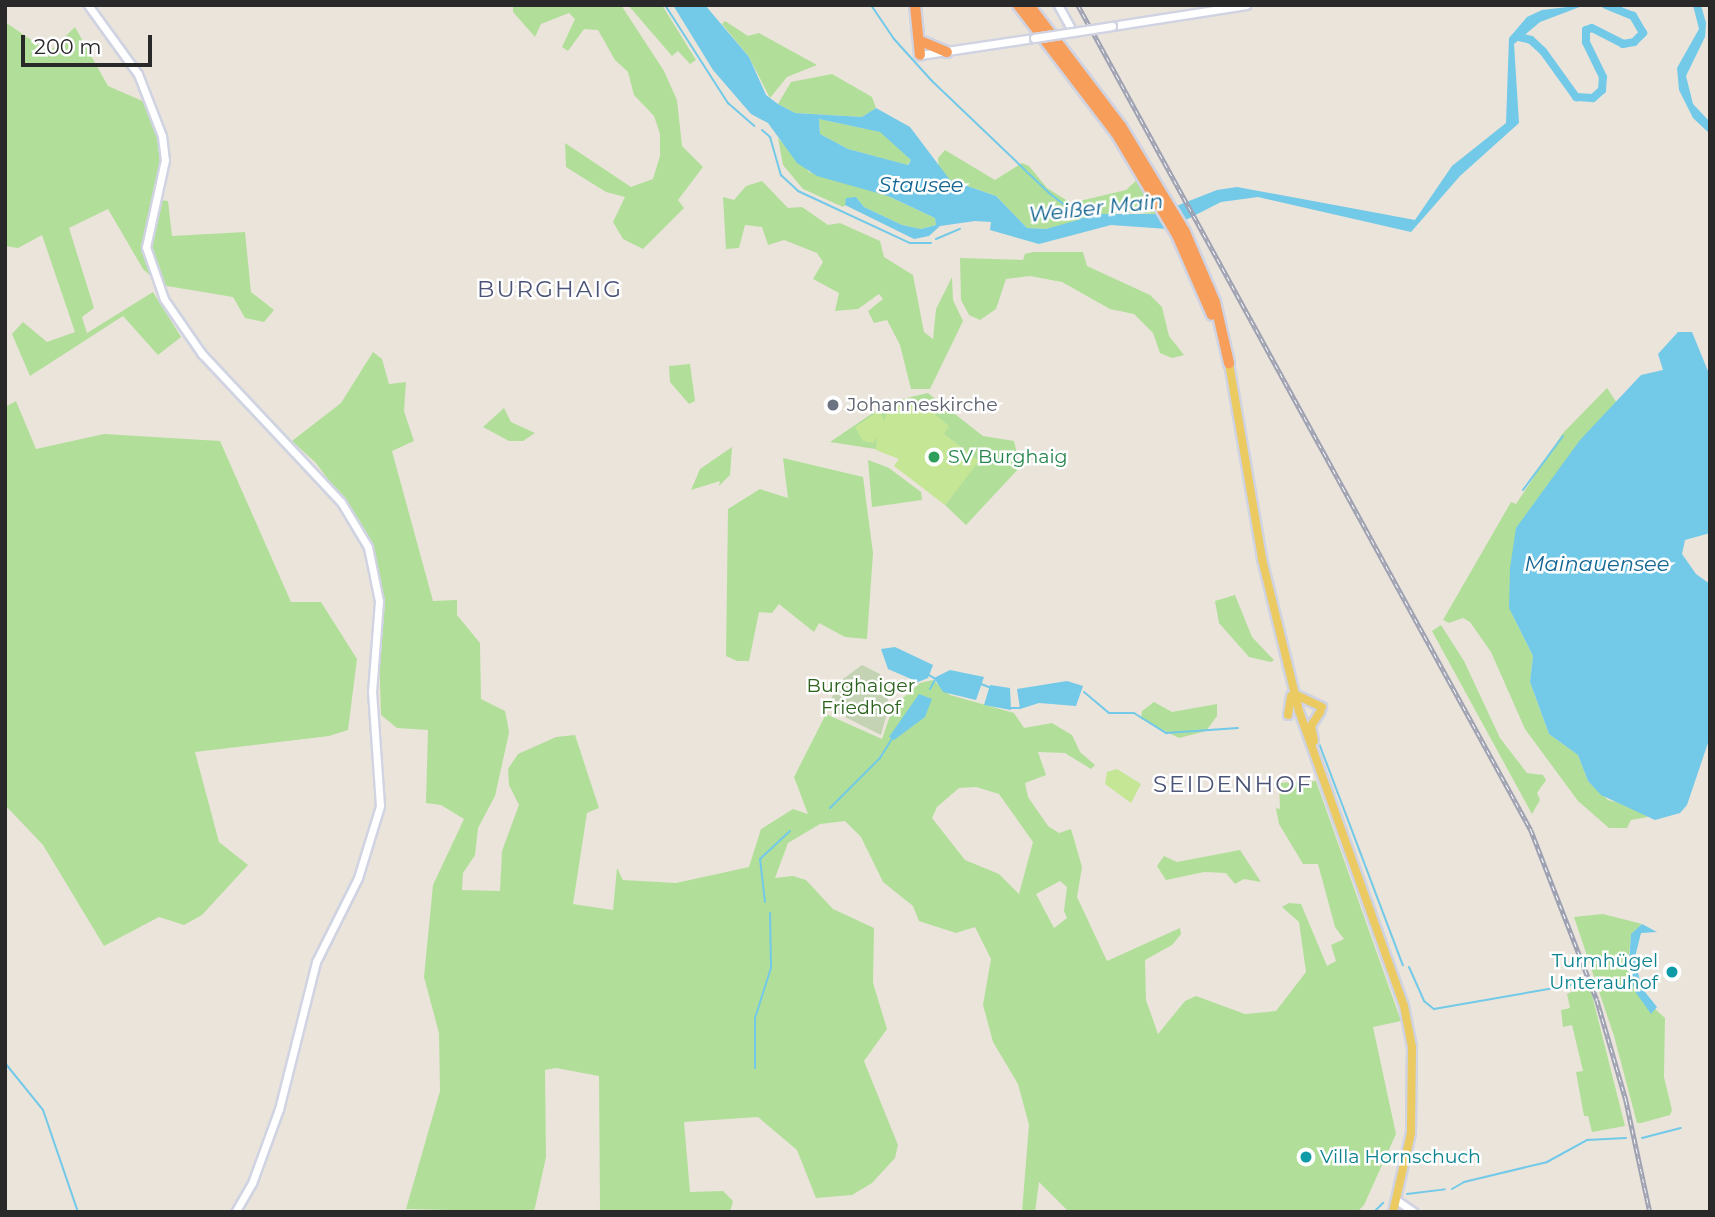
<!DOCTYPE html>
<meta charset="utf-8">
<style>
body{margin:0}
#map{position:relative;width:1715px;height:1217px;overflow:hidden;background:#eae4db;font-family:Montserrat,sans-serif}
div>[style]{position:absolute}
.green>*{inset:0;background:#b1df99}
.cemetery>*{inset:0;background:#c3d3b3}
.pitch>*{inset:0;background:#c4e695}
.water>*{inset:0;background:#72c9e8}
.stream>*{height:2px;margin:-1px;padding:0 1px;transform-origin:1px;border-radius:1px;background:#72c9e8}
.river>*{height:8px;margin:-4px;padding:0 4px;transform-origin:4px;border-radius:4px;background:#72c9e8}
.roads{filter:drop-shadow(2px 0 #d0d3e1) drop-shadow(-2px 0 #d0d3e1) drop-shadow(0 2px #d0d3e1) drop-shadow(0 -2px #d0d3e1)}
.secondary>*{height:7px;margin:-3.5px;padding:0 3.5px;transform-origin:3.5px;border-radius:3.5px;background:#fff}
.primary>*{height:8px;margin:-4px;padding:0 4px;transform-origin:4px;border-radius:4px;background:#eaca61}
.highway>*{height:10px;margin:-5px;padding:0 5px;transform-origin:5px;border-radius:5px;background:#f69e5a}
.rail>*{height:4.5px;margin-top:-2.25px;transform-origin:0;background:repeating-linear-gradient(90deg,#fff 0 5px,#9ea1b2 0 10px);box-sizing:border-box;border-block:2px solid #9ea1b2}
.bridges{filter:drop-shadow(2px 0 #d0d3e1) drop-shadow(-2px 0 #d0d3e1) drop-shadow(0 2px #d0d3e1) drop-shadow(0 -2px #d0d3e1)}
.secondary-bridge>*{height:7px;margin:-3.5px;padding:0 3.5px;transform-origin:3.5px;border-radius:3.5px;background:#fff}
.dots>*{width:19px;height:19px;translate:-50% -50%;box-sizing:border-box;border:4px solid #fff;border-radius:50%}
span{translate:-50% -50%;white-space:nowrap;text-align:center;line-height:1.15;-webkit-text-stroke:5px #fff;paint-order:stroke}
.worship-label{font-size:19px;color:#5b616d}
.left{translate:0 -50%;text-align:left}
.leisure-label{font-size:19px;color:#27864d}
.park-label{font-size:19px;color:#2b621d}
.culture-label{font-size:19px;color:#0d838f}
.right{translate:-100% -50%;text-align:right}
.water-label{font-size:21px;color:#136692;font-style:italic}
.quarter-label{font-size:23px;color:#4b5377;letter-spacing:2px}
.frame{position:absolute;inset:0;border:7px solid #292929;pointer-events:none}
.scale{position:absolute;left:21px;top:35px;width:131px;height:32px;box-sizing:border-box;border:4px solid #292929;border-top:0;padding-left:9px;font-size:21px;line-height:24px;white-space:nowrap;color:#292929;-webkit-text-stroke:5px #fff;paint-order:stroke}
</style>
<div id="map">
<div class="green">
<div style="clip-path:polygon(513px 5px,621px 5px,664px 71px,677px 100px,682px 146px,703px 167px,678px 200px,684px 208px,643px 249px,623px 239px,613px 222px,625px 197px,606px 192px,566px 167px,565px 143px,631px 187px,653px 179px,660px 156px,660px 134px,654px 116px,634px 95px,628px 72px,615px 60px,598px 30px,584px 29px,568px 51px,562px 47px,575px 19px,569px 13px,541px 24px,535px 37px,513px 12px)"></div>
<div style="clip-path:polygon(628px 5px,662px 5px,696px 60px,690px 64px,678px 51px,672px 56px)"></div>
<div style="clip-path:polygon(725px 21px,748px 36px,759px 33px,817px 65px,787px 77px,770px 98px,749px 57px,722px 24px)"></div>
<div style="clip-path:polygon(5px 22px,49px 52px,75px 27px,108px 86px,147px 103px,163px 159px,154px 199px,168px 201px,172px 236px,245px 232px,251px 292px,274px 310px,264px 322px,245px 318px,233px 297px,161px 285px,143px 269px,108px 209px,69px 228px,94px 308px,82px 317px,87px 333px,153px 292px,181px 337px,158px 355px,123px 316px,30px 376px,12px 334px,23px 322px,47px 342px,75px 332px,42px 235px,18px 248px,5px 246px)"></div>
<div style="clip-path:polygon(832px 74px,872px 97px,876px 108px,862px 117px,795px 113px,778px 104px,791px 82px)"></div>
<div style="clip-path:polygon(819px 119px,881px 132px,911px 160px,907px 165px,848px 149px,820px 134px)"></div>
<div style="clip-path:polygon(778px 138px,809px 172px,888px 196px,935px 218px,936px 225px,921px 229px,902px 225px,864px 207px,856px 197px,843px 207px,803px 189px,783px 165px)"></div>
<div style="clip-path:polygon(945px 150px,995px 180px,1022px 163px,1029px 166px,1047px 188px,1071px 203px,1126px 190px,1137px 180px,1156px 214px,1120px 212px,1046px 229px,1027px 228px,996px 196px,950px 180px,939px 170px,938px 158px)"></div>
<div style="clip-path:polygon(762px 181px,788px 208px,802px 207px,828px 225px,840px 223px,880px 241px,884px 257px,913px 275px,924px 332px,933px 339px,936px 309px,952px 277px,953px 300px,963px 321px,930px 389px,911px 389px,900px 345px,887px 320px,874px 323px,868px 311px,883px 299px,879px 294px,858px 309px,835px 311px,839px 293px,813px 279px,823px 262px,817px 253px,784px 240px,768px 245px,762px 227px,745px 225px,739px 248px,726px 249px,723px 197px,734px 200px,746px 186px)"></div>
<div style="clip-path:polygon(1033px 252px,1083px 252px,1087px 266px,1150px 295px,1162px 307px,1169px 336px,1184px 355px,1172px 358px,1160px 353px,1153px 333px,1134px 314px,1110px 309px,1062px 282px,1030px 276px,1006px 279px,996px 309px,980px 320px,969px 315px,961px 300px,960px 258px,1023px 260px,1025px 254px)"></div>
<div style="clip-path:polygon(evenodd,373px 352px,382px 359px,389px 384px,406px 382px,404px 411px,414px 441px,392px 451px,433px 601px,457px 600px,457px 615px,480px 643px,481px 699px,505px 711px,507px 720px,509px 733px,495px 796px,478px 828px,475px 855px,463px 873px,462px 890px,500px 891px,502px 851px,519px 805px,509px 785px,508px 769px,518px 754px,556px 737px,575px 735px,599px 808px,587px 813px,573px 904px,613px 910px,617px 868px,623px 880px,676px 883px,749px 867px,761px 829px,793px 809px,808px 814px,794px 777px,826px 714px,882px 739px,893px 707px,920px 683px,933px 680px,950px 695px,1014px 713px,1024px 728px,1052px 723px,1072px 735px,1080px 752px,1095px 765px,1091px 769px,1065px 753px,1038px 752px,1046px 775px,1025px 783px,1028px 797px,1048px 826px,1059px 833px,1071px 829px,1082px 867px,1077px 897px,1107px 961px,1180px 928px,1181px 934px,1172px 945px,1145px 960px,1146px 1000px,1158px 1034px,1185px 1001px,1196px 996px,1245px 1014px,1276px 1011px,1306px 972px,1299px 922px,1282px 907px,1289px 903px,1301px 904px,1327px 966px,1336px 961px,1331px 945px,1344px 939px,1335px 927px,1318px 864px,1303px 864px,1279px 824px,1276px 808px,1280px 809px,1279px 783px,1316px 781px,1401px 1021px,1373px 1027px,1396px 1134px,1364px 1205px,1357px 1212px,1069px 1212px,1039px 1182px,1035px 1212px,1022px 1212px,1029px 1125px,1018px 1084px,993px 1042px,983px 1005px,991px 959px,975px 927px,956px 933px,919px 921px,913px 906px,883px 882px,861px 837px,845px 821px,820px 824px,788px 843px,775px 878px,793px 876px,806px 880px,833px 909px,874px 928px,873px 983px,887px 1029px,864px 1061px,898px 1145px,895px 1158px,872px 1183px,852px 1195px,816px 1198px,797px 1150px,758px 1117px,684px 1122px,690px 1192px,723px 1191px,733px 1201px,730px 1212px,600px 1212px,599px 1076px,556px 1068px,545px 1070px,546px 1157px,534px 1212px,406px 1209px,440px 1091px,439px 1033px,424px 977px,433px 885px,464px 819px,441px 805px,426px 803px,428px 730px,397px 728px,381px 715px,379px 652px,384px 601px,366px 531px,316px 463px,292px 441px,341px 403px,373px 352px,976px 787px,999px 794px,1033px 842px,1019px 894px,999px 874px,965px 860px,932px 818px,937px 807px,959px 788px,976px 787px,373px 352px,1060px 881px,1067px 887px,1064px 911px,1067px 918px,1054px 928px,1036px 894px,1060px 881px)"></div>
<div style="clip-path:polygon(690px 364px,695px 401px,689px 404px,670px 382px,669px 366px)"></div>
<div style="clip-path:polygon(1607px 388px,1617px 403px,1608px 414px,1513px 616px,1533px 656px,1530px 682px,1549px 734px,1578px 755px,1588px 781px,1608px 800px,1634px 807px,1648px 817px,1631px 820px,1627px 828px,1609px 828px,1578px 801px,1525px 729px,1491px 652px,1470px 622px,1463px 618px,1449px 623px,1443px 620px,1511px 502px,1516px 504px,1563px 433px)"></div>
<div style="clip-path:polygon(928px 393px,983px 436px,1014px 441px,1020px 467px,966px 525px,945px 505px,978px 461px,944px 434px,925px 406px,890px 406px,882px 450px,830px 442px,889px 402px)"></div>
<div style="clip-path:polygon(16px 401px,36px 449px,104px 434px,220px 441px,291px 602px,321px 602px,357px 659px,348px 730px,329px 736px,195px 752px,219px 842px,248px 865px,202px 915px,184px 925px,159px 917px,104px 946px,43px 845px,5px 805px,5px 407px)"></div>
<div style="clip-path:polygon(504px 408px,511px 422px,535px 433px,523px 441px,509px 441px,483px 427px)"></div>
<div style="clip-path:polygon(732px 447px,730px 475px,719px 486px,720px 481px,691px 490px,700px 469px)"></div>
<div style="clip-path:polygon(783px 458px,863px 477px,873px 553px,867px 639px,845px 637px,819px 623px,814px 632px,779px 604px,772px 613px,759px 612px,749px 661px,737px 661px,726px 656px,728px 509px,760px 489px,788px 498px)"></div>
<div style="clip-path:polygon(868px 460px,889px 468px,921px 492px,922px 500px,872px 507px)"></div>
<div style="clip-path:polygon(1235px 595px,1252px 637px,1274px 660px,1271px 662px,1249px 657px,1219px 623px,1215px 601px)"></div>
<div style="clip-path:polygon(1441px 625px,1464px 661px,1500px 738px,1527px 773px,1543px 775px,1546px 780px,1537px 793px,1540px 800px,1532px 814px,1432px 631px)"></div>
<div style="clip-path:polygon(1154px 702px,1172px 712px,1217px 704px,1217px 716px,1206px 731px,1179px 738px,1141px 719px,1142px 711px)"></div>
<div style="clip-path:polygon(1240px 850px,1261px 882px,1244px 879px,1235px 884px,1226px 873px,1204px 872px,1166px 880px,1157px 866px,1164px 856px,1177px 862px)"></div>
<div style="clip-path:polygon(1603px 914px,1642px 924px,1631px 934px,1629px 956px,1634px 990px,1665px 1018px,1664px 1077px,1672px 1110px,1670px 1115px,1641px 1123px,1637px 1123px,1614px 1036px,1574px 917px)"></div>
<div style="clip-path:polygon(1589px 983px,1625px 1126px,1592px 1132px,1588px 1116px,1584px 1116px,1576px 1072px,1583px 1071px,1572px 1025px,1563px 1027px,1561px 1010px,1570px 1008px,1567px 994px)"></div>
</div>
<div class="cemetery">
<div style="clip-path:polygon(862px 665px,880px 674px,886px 689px,889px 705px,881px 735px,827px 708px,839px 682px)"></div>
</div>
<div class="pitch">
<div style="clip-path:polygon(889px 406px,925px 406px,949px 426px,944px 434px,979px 461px,945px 505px,894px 466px,899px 459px,876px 450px,877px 437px,873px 443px,863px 441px,855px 427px,879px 411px,884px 421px)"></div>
<div style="clip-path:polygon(1117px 769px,1141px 784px,1131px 803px,1105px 784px,1107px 772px)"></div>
</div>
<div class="water">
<div style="clip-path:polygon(evenodd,673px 5px,705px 5px,749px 57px,766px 95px,778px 104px,795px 113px,862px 117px,876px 108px,910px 127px,950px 180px,996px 196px,1027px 228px,1046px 229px,1099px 214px,1156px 214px,1217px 190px,1237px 187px,1415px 220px,1452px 166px,1506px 123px,1509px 38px,1527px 17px,1542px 10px,1585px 5px,1540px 22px,1514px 44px,1519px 123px,1460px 176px,1411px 232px,1258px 197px,1221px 202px,1168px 229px,1111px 225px,1039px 244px,990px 230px,991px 222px,975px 221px,940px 226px,929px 236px,914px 239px,845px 205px,846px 198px,856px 197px,864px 207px,902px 225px,921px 229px,936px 225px,935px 218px,888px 196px,817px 176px,797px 163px,768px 123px,751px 114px,713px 70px,673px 5px,819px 119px,880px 132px,911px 160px,908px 165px,848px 149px,820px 134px,819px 119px)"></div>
<div style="clip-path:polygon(1693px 5px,1701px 5px,1706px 23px,1705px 37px,1686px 76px,1693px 104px,1710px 122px,1710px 134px,1693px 118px,1679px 90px,1677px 68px,1699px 29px)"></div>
<div style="clip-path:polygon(1678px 332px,1692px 332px,1710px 376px,1710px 533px,1685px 540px,1682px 554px,1696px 574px,1710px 584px,1710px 737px,1687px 805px,1680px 813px,1655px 820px,1601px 795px,1588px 781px,1578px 755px,1549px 734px,1530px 682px,1533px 656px,1509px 608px,1510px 568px,1516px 528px,1580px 440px,1641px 375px,1663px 370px,1658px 354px)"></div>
<div style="clip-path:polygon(895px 647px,933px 665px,928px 678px,918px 682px,888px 669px,881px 649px)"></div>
<div style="clip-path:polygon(950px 670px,984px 677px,976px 700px,943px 692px,934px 678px)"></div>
<div style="clip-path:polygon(1067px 681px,1083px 686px,1076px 706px,1039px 703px,1020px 709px,1017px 689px)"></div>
<div style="clip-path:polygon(990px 685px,1010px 688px,1011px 710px,984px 705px)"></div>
<div style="clip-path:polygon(919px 694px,932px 699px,925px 717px,894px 740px,889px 737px)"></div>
<div style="clip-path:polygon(1642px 924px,1657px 932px,1641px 933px,1635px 957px,1641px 987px,1657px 1007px,1651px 1014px,1634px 990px,1629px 962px,1631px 934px)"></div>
</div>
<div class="stream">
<div style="left:665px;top:5px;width:117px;rotate:57.3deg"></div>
<div style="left:728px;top:103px;width:35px;rotate:41deg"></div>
<div style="left:871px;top:5px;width:41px;rotate:55.9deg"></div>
<div style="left:894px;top:39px;width:57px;rotate:47.9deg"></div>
<div style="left:932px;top:81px;width:162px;rotate:43.7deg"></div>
<div style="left:1049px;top:193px;width:44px;rotate:37.6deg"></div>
<div style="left:762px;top:130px;width:11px;rotate:41deg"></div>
<div style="left:770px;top:137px;width:40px;rotate:74deg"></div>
<div style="left:781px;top:175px;width:23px;rotate:43deg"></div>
<div style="left:798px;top:191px;width:123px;rotate:24.9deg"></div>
<div style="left:910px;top:243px;width:21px"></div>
<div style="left:936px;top:239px;width:26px;rotate:-23deg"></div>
<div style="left:1523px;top:490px;width:67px;rotate:-53.5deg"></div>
<div style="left:929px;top:675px;width:6px;rotate:31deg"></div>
<div style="left:981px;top:684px;width:9px;rotate:21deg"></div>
<div style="left:930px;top:689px;width:10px;rotate:-61deg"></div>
<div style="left:1084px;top:692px;width:33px;rotate:40deg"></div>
<div style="left:1109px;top:713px;width:25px"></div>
<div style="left:1134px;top:713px;width:38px;rotate:32deg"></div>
<div style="left:1166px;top:733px;width:72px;rotate:-4deg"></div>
<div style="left:1011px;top:708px;width:9px"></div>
<div style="left:1317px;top:738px;width:243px;rotate:69.3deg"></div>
<div style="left:830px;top:808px;width:71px;rotate:-45deg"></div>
<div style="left:880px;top:758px;width:22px;rotate:-58deg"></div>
<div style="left:765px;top:902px;width:43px;rotate:-96.6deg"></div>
<div style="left:760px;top:859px;width:41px;rotate:-43deg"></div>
<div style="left:1409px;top:967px;width:37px;rotate:66deg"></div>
<div style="left:1424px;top:1001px;width:13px;rotate:39deg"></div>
<div style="left:1434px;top:1009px;width:151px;rotate:-9.9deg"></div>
<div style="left:5px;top:1063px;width:60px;rotate:51deg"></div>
<div style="left:43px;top:1110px;width:108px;rotate:71.1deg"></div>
<div style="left:755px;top:1068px;width:50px;rotate:-90deg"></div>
<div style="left:755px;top:1018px;width:52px;rotate:-72.3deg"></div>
<div style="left:771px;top:968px;width:55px;rotate:-91deg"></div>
<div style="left:1642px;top:1138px;width:40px;rotate:-14.4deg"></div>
<div style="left:1452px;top:1189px;width:14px;rotate:-30deg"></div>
<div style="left:1464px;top:1182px;width:85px;rotate:-13.5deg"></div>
<div style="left:1547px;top:1162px;width:46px;rotate:-28.8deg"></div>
<div style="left:1587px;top:1140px;width:39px;rotate:-3deg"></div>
<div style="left:1407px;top:1194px;width:38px;rotate:-7deg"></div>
<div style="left:1374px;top:1212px;width:13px;rotate:-45deg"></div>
</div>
<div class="river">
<div style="left:1519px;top:37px;width:12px;rotate:14deg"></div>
<div style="left:1531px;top:40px;width:16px;rotate:43deg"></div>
<div style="left:1543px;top:51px;width:57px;rotate:54.3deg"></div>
<div style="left:1576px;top:97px;width:17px;rotate:3deg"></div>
<div style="left:1593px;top:98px;width:12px;rotate:-42deg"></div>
<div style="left:1602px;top:90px;width:13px;rotate:-86deg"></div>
<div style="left:1603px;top:77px;width:39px;rotate:-116deg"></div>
<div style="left:1586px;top:42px;width:12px;rotate:-90deg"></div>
<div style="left:1586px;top:30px;width:6px;rotate:-18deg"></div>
<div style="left:1592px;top:28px;width:35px;rotate:27deg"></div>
<div style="left:1623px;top:44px;width:11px;rotate:-10deg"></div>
<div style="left:1634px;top:42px;width:13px;rotate:-45deg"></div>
<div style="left:1643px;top:33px;width:20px;rotate:-120deg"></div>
<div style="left:1633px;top:16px;width:29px;rotate:-158deg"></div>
</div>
<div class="roads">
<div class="secondary">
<div style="left:88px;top:5px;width:85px;rotate:54.1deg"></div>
<div style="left:138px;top:74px;width:66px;rotate:68.8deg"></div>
<div style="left:162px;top:136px;width:24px;rotate:83deg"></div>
<div style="left:165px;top:160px;width:89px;rotate:102.3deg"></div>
<div style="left:146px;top:247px;width:55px;rotate:70.9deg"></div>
<div style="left:164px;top:299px;width:67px;rotate:55.4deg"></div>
<div style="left:202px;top:354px;width:203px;rotate:46.8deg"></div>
<div style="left:341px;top:502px;width:52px;rotate:59deg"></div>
<div style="left:368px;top:547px;width:55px;rotate:78.5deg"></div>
<div style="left:379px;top:601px;width:90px;rotate:94.4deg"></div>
<div style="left:372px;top:691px;width:115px;rotate:86deg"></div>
<div style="left:380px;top:806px;width:75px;rotate:107deg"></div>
<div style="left:358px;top:878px;width:94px;rotate:116.6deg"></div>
<div style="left:316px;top:962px;width:152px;rotate:104.1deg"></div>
<div style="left:279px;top:1109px;width:79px;rotate:110deg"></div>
<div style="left:252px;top:1183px;width:34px;rotate:120deg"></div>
<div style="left:1058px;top:5px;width:31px;rotate:61deg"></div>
<div style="left:1112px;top:26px;width:136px;rotate:-8.9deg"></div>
<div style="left:920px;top:55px;width:115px;rotate:-8.5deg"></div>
<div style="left:1398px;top:1201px;width:19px;rotate:35deg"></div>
</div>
<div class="primary">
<div style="left:1229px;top:363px;width:199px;rotate:80.4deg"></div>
<div style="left:1262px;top:559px;width:156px;rotate:76.3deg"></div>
<div style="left:1299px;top:711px;width:313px;rotate:70.4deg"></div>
<div style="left:1404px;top:1006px;width:42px;rotate:79deg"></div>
<div style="left:1412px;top:1047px;width:86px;rotate:90.7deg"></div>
<div style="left:1411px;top:1133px;width:81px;rotate:102.8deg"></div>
<div style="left:1294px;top:694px;width:31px;rotate:25deg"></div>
<div style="left:1288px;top:715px;width:19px;rotate:-81deg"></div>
<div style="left:1314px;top:741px;width:15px;rotate:-101deg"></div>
<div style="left:1311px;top:726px;width:17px;rotate:-57deg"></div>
</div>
<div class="highway">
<div style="left:915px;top:5px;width:50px;rotate:84.3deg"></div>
<div style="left:1018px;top:5px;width:161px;rotate:52.6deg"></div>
<div style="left:1116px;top:133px;width:119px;rotate:59.1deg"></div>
<div style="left:1177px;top:235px;width:87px;rotate:66.4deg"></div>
<div style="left:1029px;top:5px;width:152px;rotate:52.8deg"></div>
<div style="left:1121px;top:126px;width:124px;rotate:58.9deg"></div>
<div style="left:1185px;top:232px;width:76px;rotate:66.8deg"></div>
<div style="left:1215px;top:302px;width:63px;rotate:77.1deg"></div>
<div style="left:923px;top:42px;width:26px;rotate:23deg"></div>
</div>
</div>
<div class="rail">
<div style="left:1078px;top:5px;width:941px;rotate:61.23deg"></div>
<div style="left:1531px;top:830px;width:182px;rotate:68.8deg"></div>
<div style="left:1597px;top:1000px;width:104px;rotate:73.8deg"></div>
<div style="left:1626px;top:1100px;width:115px;rotate:77.9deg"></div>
</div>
<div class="bridges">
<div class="secondary-bridge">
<div style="left:1034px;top:38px;width:79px;rotate:-8.7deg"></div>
</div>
</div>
<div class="dots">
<div style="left:833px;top:405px;background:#6b7280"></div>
<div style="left:934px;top:457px;background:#2e9e5b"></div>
<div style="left:1672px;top:972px;background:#0f9aa8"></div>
<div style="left:1306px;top:1157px;background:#0f9aa8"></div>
</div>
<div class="worship-label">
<span class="left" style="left:847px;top:405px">Johanneskirche</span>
</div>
<div class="leisure-label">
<span class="left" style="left:948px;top:457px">SV Burghaig</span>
</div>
<div class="park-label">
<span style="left:861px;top:697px">Burghaiger<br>Friedhof</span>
</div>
<div class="culture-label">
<span class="right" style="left:1658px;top:972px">Turmhügel<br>Unterauhof</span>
<span class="left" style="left:1320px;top:1157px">Villa Hornschuch</span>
</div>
<div class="water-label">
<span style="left:921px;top:185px">Stausee</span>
<span style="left:1096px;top:208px;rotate:-6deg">Weißer Main</span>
<span style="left:1597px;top:564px">Mainauensee</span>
</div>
<div class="quarter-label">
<span style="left:550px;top:289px">BURGHAIG</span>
<span style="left:1233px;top:784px">SEIDENHOF</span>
</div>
<div class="frame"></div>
<div class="scale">200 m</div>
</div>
